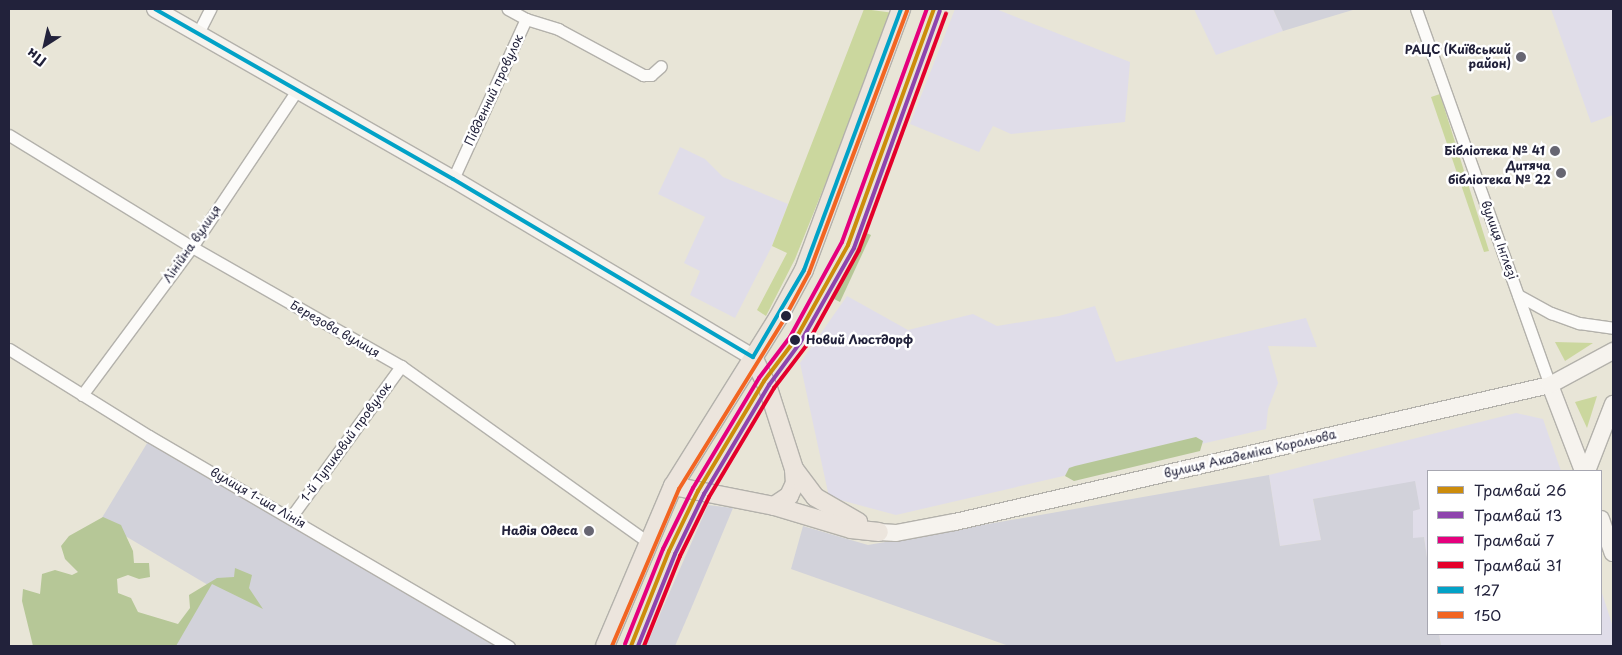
<!DOCTYPE html>
<meta charset="utf-8">
<style>
body{margin:0}
#map{position:relative;width:1622px;height:655px;overflow:hidden;background:#e8e5d7;font-family:"Playpen Sans",sans-serif}
div>[style]{position:absolute}
.built>*{inset:0;background:#e0dde9}
.industrial>*{inset:0;background:#d2d2da}
.green>*{inset:0;background:#cbd79e}
.forest>*{inset:0;background:#b6c797}
.roads{filter:drop-shadow(1px 0 #b3b1ab) drop-shadow(-1px 0 #b3b1ab) drop-shadow(0 1px #b3b1ab) drop-shadow(0 -1px #b3b1ab)}
.street>*{height:11px;margin:-5.5px;padding:0 5.5px;transform-origin:5.5px;border-radius:5.5px;background:#fcfbf9}
.secondary>*{height:16px;margin:-8px;padding:0 8px;transform-origin:8px;border-radius:8px;background:#f6f3ee}
.primary>*{height:18px;margin:-9px;padding:0 9px;transform-origin:9px;border-radius:9px;background:#ece5dd}
.bus-1>*{height:4px;margin:-2px;padding:0 2px;transform-origin:2px;border-radius:2px;background:#02a2c7}
.bus-2>*{height:4px;margin:-2px;padding:0 2px;transform-origin:2px;border-radius:2px;background:#f26522}
.tram-1>*{height:4px;margin:-2px;padding:0 2px;transform-origin:2px;border-radius:2px;background:#cc8c0c}
.tram-2>*{height:4px;margin:-2px;padding:0 2px;transform-origin:2px;border-radius:2px;background:#8e44ad}
.tram-3>*{height:4px;margin:-2px;padding:0 2px;transform-origin:2px;border-radius:2px;background:#e5007d}
.tram-4>*{height:4px;margin:-2px;padding:0 2px;transform-origin:2px;border-radius:2px;background:#e4002b}
.dots>*{width:14px;height:14px;translate:-50% -50%;box-sizing:border-box;border:2px solid #fff;border-radius:50%}
span{translate:-50% -50%;white-space:nowrap;text-align:center;line-height:1.15;-webkit-text-stroke:5px #fff;paint-order:stroke}
.poi-label{font-size:12px;color:#22223b;font-weight:700}
.right{translate:-100% -50%;text-align:right}
.street-label{font-size:12px;color:#22223b}
.stop-label{font-size:12px;color:#22223b;font-weight:700}
.left{translate:0 -50%;text-align:left}
.frame{position:absolute;inset:0;border:10px solid #22223b;pointer-events:none}
.legend{position:absolute;left:1427px;top:470px;width:175px;height:165px;box-sizing:border-box;background:#fff;border:1px solid #a7a7b1;margin:0;padding:6px 9px;list-style:none;font-size:15px;color:#22223b}
.legend li{display:flex;align-items:center;gap:10px;height:25px}
.legend b{width:25px;border:1px solid #a7a7b1}
.north{position:absolute;left:20px;top:20px;width:50px;height:50px;-webkit-text-stroke:4px #fff;paint-order:stroke;rotate:215deg;font-size:14px;font-weight:700;line-height:20px;text-align:center;color:#22223b}
.north::after{content:'';display:block;margin:auto;width:18px;height:22px;background:#22223b;clip-path:polygon(50% 0,100% 100%,50% 72%,0 100%)}
</style>
<div id="map">
<div class="built">
<div style="clip-path:polygon(955px 9px,996px 9px,1130px 62px,1125px 122px,1011px 134px,993px 126px,979px 152px,910px 124px)"></div>
<div style="clip-path:polygon(1194px 9px,1273px 9px,1283px 31px,1216px 55px)"></div>
<div style="clip-path:polygon(1551px 9px,1613px 9px,1613px 115px,1591px 123px)"></div>
<div style="clip-path:polygon(680px 147px,705px 159px,723px 177px,788px 204px,772px 246px,735px 318px,690px 295px,700px 271px,684px 263px,705px 217px,658px 194px)"></div>
<div style="clip-path:polygon(847px 296px,908px 330px,973px 314px,997px 326px,1059px 316px,1095px 306px,1116px 362px,1306px 318px,1317px 347px,1268px 346px,1278px 383px,1268px 409px,1266px 429px,896px 515px,829px 497px,800px 363px)"></div>
<div style="clip-path:polygon(1516px 413px,1543px 419px,1561px 471px,1428px 471px,1428px 565px,1424px 537px,1413px 539px,1413px 510px,1419px 509px,1415px 482px,1313px 499px,1321px 540px,1280px 546px,1269px 475px)"></div>
<div style="clip-path:polygon(1601px 590px,1613px 627px,1613px 646px,1441px 646px,1439px 634px,1601px 634px)"></div>
</div>
<div class="industrial">
<div style="clip-path:polygon(1273px 9px,1356px 9px,1283px 31px)"></div>
<div style="clip-path:polygon(149px 440px,503px 646px,172px 646px,208px 585px,100px 521px)"></div>
<div style="clip-path:polygon(1269px 475px,1280px 546px,1321px 540px,1313px 499px,1415px 481px,1420px 509px,1413px 511px,1413px 538px,1424px 537px,1428px 565px,1428px 634px,1439px 634px,1441px 646px,1009px 646px,791px 569px,803px 526px,868px 545px)"></div>
<div style="clip-path:polygon(708px 505px,733px 508px,693px 604px,675px 646px,646px 646px)"></div>
</div>
<div class="green">
<div style="clip-path:polygon(864px 9px,894px 13px,795px 259px,766px 316px,757px 310px,787px 253px,772px 246px)"></div>
<div style="clip-path:polygon(1440px 94px,1489px 251px,1484px 252px,1431px 97px)"></div>
<div style="clip-path:polygon(1555px 342px,1593px 343px,1565px 361px)"></div>
<div style="clip-path:polygon(1597px 396px,1587px 428px,1575px 402px)"></div>
</div>
<div class="forest">
<div style="clip-path:polygon(864px 232px,871px 235px,840px 302px,834px 299px)"></div>
<div style="clip-path:polygon(1196px 437px,1203px 441px,1200px 451px,1074px 481px,1065px 476px,1069px 468px,1075px 466px)"></div>
<div style="clip-path:polygon(103px 517px,121px 525px,133px 551px,134px 563px,149px 563px,150px 577px,139px 579px,128px 575px,117px 579px,118px 593px,131px 598px,138px 612px,178px 624px,190px 608px,189px 595px,217px 578px,234px 577px,235px 568px,252px 575px,249px 588px,263px 609px,212px 584px,176px 646px,33px 646px,22px 601px,23px 589px,40px 594px,42px 574px,55px 570px,72px 575px,78px 572px,65px 559px,61px 546px,69px 536px)"></div>
</div>
<div class="roads">
<div class="street">
<div style="left:1416px;top:9px;width:399px;rotate:70.4deg"></div>
<div style="left:526px;top:19px;width:34px;rotate:17deg"></div>
<div style="left:558px;top:29px;width:97px;rotate:28.4deg"></div>
<div style="left:643px;top:75px;width:8px"></div>
<div style="left:651px;top:75px;width:13px;rotate:-42deg"></div>
<div style="left:198px;top:33px;width:27px;rotate:-63deg"></div>
<div style="left:9px;top:135px;width:215px;rotate:31.5deg"></div>
<div style="left:192px;top:247px;width:241px;rotate:29.7deg"></div>
<div style="left:401px;top:366px;width:303px;rotate:35.5deg"></div>
<div style="left:453px;top:179px;width:176px;rotate:-65.5deg"></div>
<div style="left:526px;top:19px;width:21px;rotate:-151deg"></div>
<div style="left:1518px;top:295px;width:38px;rotate:29deg"></div>
<div style="left:1551px;top:313px;width:30px;rotate:20deg"></div>
<div style="left:1579px;top:323px;width:34px;rotate:8deg"></div>
<div style="left:9px;top:349px;width:165px;rotate:31.9deg"></div>
<div style="left:149px;top:436px;width:417px;rotate:30.3deg"></div>
<div style="left:82px;top:395px;width:184px;rotate:-53.4deg"></div>
<div style="left:192px;top:247px;width:189px;rotate:-56.2deg"></div>
<div style="left:291px;top:517px;width:187px;rotate:-53.9deg"></div>
</div>
<div class="secondary">
<div style="left:155px;top:9px;width:343px;rotate:29.7deg"></div>
<div style="left:453px;top:179px;width:349px;rotate:30.7deg"></div>
<div style="left:1550px;top:385px;width:92px;rotate:69deg"></div>
<div style="left:1587px;top:471px;width:72px;rotate:-68.8deg"></div>
<div style="left:1601px;top:519px;width:36px;rotate:71deg"></div>
<div style="left:879px;top:532px;width:17px;rotate:3deg"></div>
<div style="left:896px;top:533px;width:60px;rotate:-10.6deg"></div>
<div style="left:955px;top:522px;width:611px;rotate:-12.97deg"></div>
<div style="left:1550px;top:385px;width:72px;rotate:-28.4deg"></div>
</div>
<div class="primary">
<div style="left:753px;top:357px;width:34px;rotate:64deg"></div>
<div style="left:768px;top:388px;width:85px;rotate:72.2deg"></div>
<div style="left:794px;top:469px;width:14px;rotate:86deg"></div>
<div style="left:795px;top:483px;width:14px;rotate:115deg"></div>
<div style="left:789px;top:496px;width:18px;rotate:146deg"></div>
<div style="left:794px;top:469px;width:35px;rotate:53deg"></div>
<div style="left:815px;top:497px;width:50px;rotate:30.2deg"></div>
<div style="left:673px;top:486px;width:103px;rotate:11.2deg"></div>
<div style="left:774px;top:506px;width:80px;rotate:16.6deg"></div>
<div style="left:851px;top:529px;width:28px;rotate:6deg"></div>
<div style="left:605px;top:646px;width:174px;rotate:-67deg"></div>
<div style="left:673px;top:486px;width:198px;rotate:-58deg"></div>
<div style="left:778px;top:318px;width:55px;rotate:-61.6deg"></div>
<div style="left:804px;top:270px;width:278px;rotate:-69.6deg"></div>
</div>
</div>
<div class="bus-1">
<div style="left:155px;top:9px;width:343px;rotate:29.7deg"></div>
<div style="left:453px;top:179px;width:349px;rotate:30.7deg"></div>
<div style="left:753px;top:357px;width:101px;rotate:-59.6deg"></div>
<div style="left:804px;top:270px;width:278px;rotate:-69.6deg"></div>
</div>
<div class="bus-2">
<div style="left:612px;top:646px;width:171px;rotate:-66.9deg"></div>
<div style="left:679px;top:489px;width:198px;rotate:-58.2deg"></div>
<div style="left:783px;top:321px;width:55px;rotate:-61.6deg"></div>
<div style="left:809px;top:273px;width:280px;rotate:-69.5deg"></div>
</div>
<div class="tram-1">
<div style="left:631px;top:646px;width:102px;rotate:-68.2deg"></div>
<div style="left:669px;top:551px;width:67px;rotate:-64.2deg"></div>
<div style="left:698px;top:491px;width:128px;rotate:-59deg"></div>
<div style="left:764px;top:381px;width:51px;rotate:-52.9deg"></div>
<div style="left:795px;top:340px;width:109px;rotate:-60.8deg"></div>
<div style="left:848px;top:245px;width:251px;rotate:-70deg"></div>
</div>
<div class="tram-2">
<div style="left:638px;top:646px;width:99px;rotate:-68.1deg"></div>
<div style="left:675px;top:554px;width:67px;rotate:-64.2deg"></div>
<div style="left:704px;top:494px;width:127px;rotate:-59.2deg"></div>
<div style="left:769px;top:385px;width:52px;rotate:-53.6deg"></div>
<div style="left:800px;top:343px;width:109px;rotate:-60.4deg"></div>
<div style="left:854px;top:248px;width:252px;rotate:-70.1deg"></div>
</div>
<div class="tram-3">
<div style="left:625px;top:644px;width:102px;rotate:-68.2deg"></div>
<div style="left:663px;top:549px;width:68px;rotate:-63.8deg"></div>
<div style="left:693px;top:488px;width:128px;rotate:-59deg"></div>
<div style="left:759px;top:378px;width:51px;rotate:-52.9deg"></div>
<div style="left:790px;top:337px;width:108px;rotate:-61.3deg"></div>
<div style="left:842px;top:242px;width:248px;rotate:-70deg"></div>
</div>
<div class="tram-4">
<div style="left:644px;top:646px;width:97px;rotate:-68.2deg"></div>
<div style="left:680px;top:556px;width:66px;rotate:-63.8deg"></div>
<div style="left:709px;top:497px;width:127px;rotate:-59.2deg"></div>
<div style="left:774px;top:388px;width:53px;rotate:-52.7deg"></div>
<div style="left:806px;top:346px;width:110px;rotate:-61.1deg"></div>
<div style="left:859px;top:250px;width:252px;rotate:-69.8deg"></div>
</div>
<div class="dots">
<div style="left:1521px;top:57px;background:#676672"></div>
<div style="left:1555px;top:151px;background:#676672"></div>
<div style="left:1561px;top:173px;background:#676672"></div>
<div style="left:786px;top:316px;background:#22223b"></div>
<div style="left:795px;top:340px;background:#22223b"></div>
<div style="left:589px;top:531px;background:#676672"></div>
</div>
<div class="poi-label">
<span class="right" style="left:1511px;top:57px">РАЦС (Київський<br>район)</span>
<span class="right" style="left:1545px;top:151px">Бібліотека № 41</span>
<span class="right" style="left:1551px;top:173px">Дитяча<br>бібліотека № 22</span>
<span class="right" style="left:578px;top:531px">Надія Одеса</span>
</div>
<div class="street-label">
<span style="left:494px;top:90px;rotate:-65deg">Південний провулок</span>
<span style="left:1499px;top:240px;rotate:70deg">вулиця Інглезі</span>
<span style="left:192px;top:244px;rotate:-55deg">Лінійна вулиця</span>
<span style="left:335px;top:329px;rotate:30deg">Березова вулиця</span>
<span style="left:346px;top:442px;rotate:-54deg">1-й Тупиковий провулок</span>
<span style="left:1250px;top:454px;rotate:-13deg">вулиця Академіка Корольова</span>
<span style="left:258px;top:498px;rotate:30deg">вулиця 1-ша Лінія</span>
</div>
<div class="stop-label">
<span class="left" style="left:806px;top:340px">Новий Люстдорф</span>
</div>
<div class="frame"></div>
<ul class="legend">
<li><b style="height:6px;background:#cc8c0c"></b>Трамвай 26</li>
<li><b style="height:6px;background:#8e44ad"></b>Трамвай 13</li>
<li><b style="height:6px;background:#e5007d"></b>Трамвай 7</li>
<li><b style="height:6px;background:#e4002b"></b>Трамвай 31</li>
<li><b style="height:6px;background:#02a2c7"></b>127</li>
<li><b style="height:6px;background:#f26522"></b>150</li>
</ul>
<div class="north">Пн</div>
</div>
